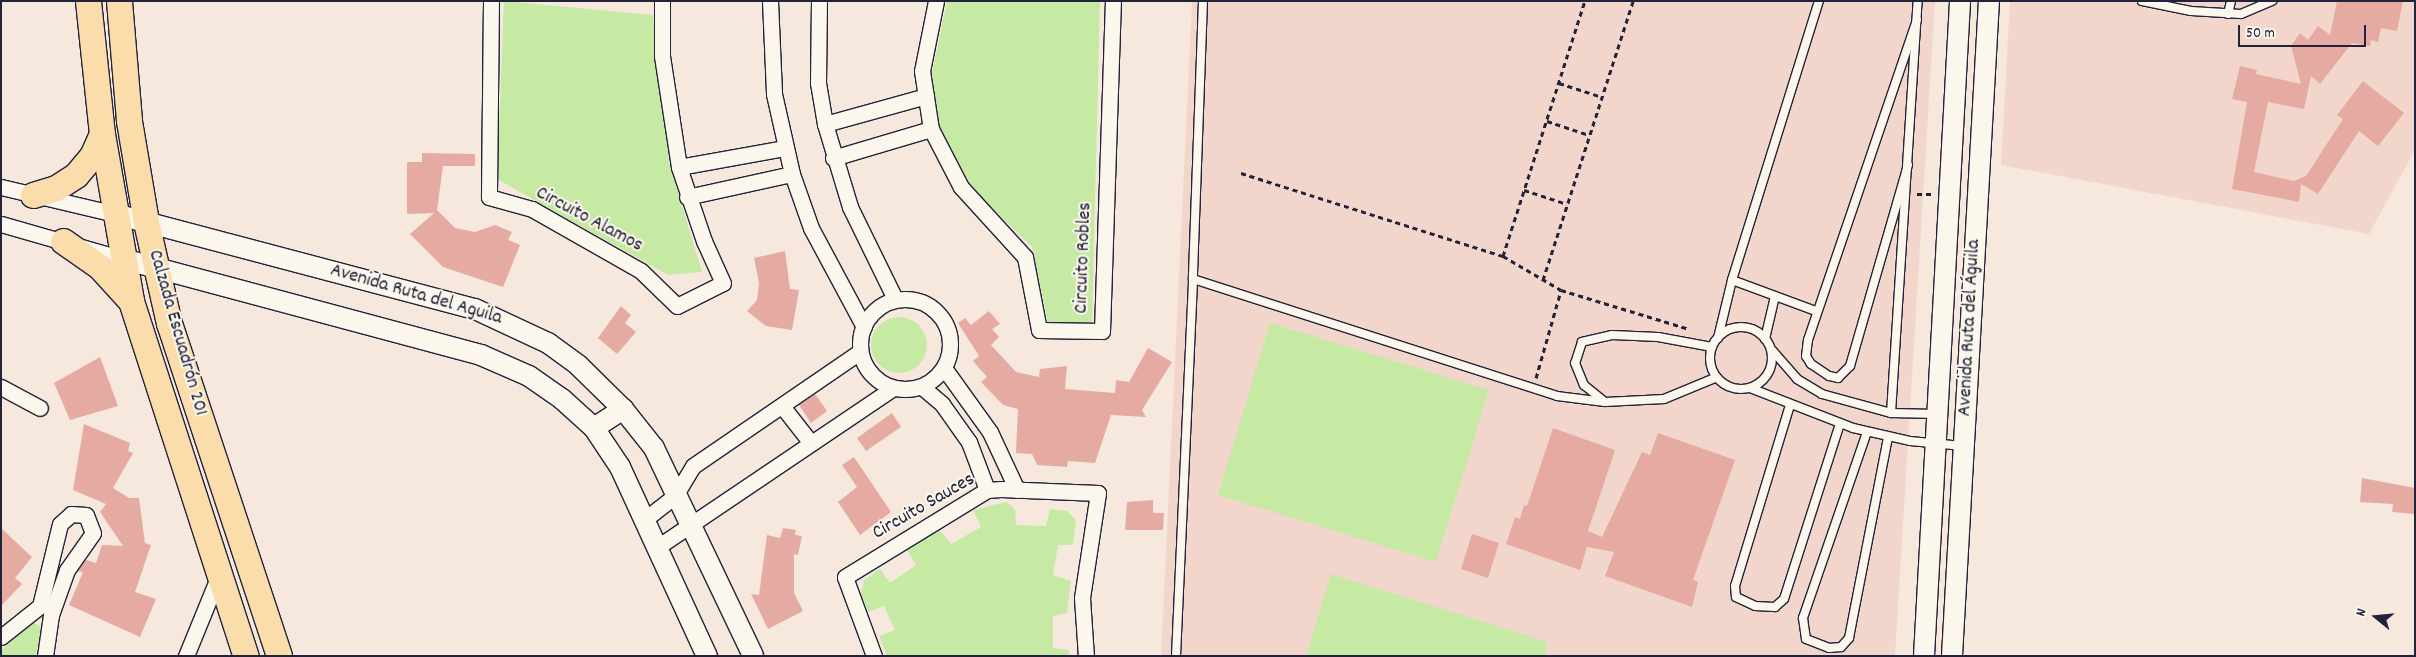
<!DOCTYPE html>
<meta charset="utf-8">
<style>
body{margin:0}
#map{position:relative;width:2416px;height:657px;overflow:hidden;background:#f7e8dd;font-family:Dekko,sans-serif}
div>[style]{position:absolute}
.built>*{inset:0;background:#f2d6cc}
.green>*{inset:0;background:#c6eaa4}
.round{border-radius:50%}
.building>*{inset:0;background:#e5aba3}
.path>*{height:3px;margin-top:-1.5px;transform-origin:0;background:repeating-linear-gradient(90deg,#22223b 0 5px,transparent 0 9px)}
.roads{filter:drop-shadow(1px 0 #22223b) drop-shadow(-1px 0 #22223b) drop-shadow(0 1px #22223b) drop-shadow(0 -1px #22223b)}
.service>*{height:8px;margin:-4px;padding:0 4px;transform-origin:4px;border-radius:4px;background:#fbf7ec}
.service>.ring{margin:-4px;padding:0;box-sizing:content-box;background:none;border:8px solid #fbf7ec;border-radius:50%}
.minor>*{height:15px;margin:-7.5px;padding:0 7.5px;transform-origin:7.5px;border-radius:7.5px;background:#fbf7ec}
.minor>.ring{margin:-7.5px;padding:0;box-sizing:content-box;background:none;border:15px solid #fbf7ec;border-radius:50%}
.tertiary>*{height:20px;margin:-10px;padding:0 10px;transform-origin:10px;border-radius:10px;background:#fbf7ec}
.primary>*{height:25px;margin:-12.5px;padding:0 12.5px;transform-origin:12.5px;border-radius:12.5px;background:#faddab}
span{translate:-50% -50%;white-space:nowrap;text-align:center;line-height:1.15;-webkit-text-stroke:4px #fbf7ec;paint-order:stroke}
.street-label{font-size:20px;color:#22223b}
.frame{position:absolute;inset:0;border:2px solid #22223b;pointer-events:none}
.north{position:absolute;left:2351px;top:592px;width:50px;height:50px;-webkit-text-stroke:4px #fbf7ec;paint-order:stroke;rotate:287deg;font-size:14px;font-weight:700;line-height:20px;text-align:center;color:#22223b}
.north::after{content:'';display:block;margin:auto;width:18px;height:22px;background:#22223b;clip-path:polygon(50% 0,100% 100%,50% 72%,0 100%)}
.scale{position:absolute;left:2238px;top:25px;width:128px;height:22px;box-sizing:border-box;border:2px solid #22223b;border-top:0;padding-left:6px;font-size:15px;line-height:18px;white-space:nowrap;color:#22223b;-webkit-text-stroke:4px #fbf7ec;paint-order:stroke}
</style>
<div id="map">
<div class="built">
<div style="clip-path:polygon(1192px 1px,1935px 1px,1895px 656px,1161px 656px)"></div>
<div style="clip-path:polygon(2010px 1px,2415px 1px,2415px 150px,2369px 234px,2001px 165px)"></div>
</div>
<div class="green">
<div style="clip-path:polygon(504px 1px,653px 15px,669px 162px,702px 272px,668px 275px,497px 179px)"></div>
<div style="clip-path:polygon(947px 1px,1100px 1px,1092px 323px,1048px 323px,1032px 247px,967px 183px,939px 127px,932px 73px)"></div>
<div class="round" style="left:871px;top:317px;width:56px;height:56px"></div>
<div style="clip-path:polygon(1270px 323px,1489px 390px,1436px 562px,1218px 495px)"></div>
<div style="clip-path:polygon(1007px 502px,1015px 510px,1016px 525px,1046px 526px,1050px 509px,1067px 511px,1076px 520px,1073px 545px,1058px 545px,1053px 575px,1071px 581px,1067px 613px,1053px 616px,1053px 648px,1069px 650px,1069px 656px,887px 656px,879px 636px,895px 630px,884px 606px,868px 612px,861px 594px,864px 580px,880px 569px,890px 583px,916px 565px,907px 550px,939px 529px,951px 544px,981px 527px,973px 510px)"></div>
<div style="clip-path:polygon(1331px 574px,1548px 642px,1544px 656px,1306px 656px)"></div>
<div style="clip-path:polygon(33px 622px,43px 628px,35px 656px,1px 656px,1px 651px,21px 630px)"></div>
</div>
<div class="building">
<div style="clip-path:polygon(2337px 1px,2403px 1px,2397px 31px,2381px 28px,2378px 42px,2371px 40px,2370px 46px,2352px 43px,2320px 84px,2311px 76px,2304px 109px,2268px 102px,2254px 172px,2294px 181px,2306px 176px,2343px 119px,2337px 115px,2363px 81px,2404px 113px,2378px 146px,2359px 131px,2318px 194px,2301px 184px,2299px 202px,2232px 189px,2247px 102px,2232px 99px,2240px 66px,2257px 70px,2256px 74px,2301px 84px,2291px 46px,2300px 33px,2308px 40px,2318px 26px,2330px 35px)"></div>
<div style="clip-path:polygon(422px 153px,475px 154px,475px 166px,443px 166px,437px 210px,455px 228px,475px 232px,495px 225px,512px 232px,508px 240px,520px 245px,503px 287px,443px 267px,410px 234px,434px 213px,407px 214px,407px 162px,422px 162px)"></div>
<div style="clip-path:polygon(785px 251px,790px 289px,799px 290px,792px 330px,766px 326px,747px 311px,757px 300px,759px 283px,754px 258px)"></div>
<div style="clip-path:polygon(621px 306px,631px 315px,625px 323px,636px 332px,617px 354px,598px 338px)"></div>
<div style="clip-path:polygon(989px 311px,1000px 324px,992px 329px,999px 337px,991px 345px,1016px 372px,1039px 377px,1040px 369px,1067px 366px,1065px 389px,1115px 393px,1116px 380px,1129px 382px,1148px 348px,1172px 362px,1142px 410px,1146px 417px,1111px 415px,1095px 463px,1068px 461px,1067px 467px,1037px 465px,1032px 454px,1016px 453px,1018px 409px,1003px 405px,981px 382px,987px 377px,973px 361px,979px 356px,958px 323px,965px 318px,971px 325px)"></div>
<div style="clip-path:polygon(100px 357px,118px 406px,70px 420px,54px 383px)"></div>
<div style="clip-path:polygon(815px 394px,827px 411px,811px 423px,799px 405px)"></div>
<div style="clip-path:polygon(892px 413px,901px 427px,866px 451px,857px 438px)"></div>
<div style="clip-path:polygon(84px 424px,130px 443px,128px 451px,133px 453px,113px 488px,129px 498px,139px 498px,145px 543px,151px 545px,135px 592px,156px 599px,140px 637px,69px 605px,83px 572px,78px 571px,86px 560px,96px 563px,102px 545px,123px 546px,100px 512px,106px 504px,73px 490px)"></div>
<div style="clip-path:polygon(1553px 428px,1615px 450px,1588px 531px,1602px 537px,1642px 452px,1650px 455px,1658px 433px,1735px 460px,1693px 580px,1698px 582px,1692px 607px,1605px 576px,1614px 552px,1587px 547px,1580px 570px,1506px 544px,1515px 517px,1520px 519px,1524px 505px,1527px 506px)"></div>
<div style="clip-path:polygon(854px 457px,891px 512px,860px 535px,838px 502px,857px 487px,842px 465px)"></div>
<div style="clip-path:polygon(2362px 478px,2415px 488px,2415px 514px,2392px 512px,2393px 504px,2360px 502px)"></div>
<div style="clip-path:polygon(1153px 500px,1153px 513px,1164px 513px,1163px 530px,1125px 530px,1127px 502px)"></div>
<div style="clip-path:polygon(1px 528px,32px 557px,15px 578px,22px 584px,1px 606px)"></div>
<div style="clip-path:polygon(783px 528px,796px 530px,795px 535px,802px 536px,798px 555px,794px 554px,794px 593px,803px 611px,768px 629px,751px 594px,759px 595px,767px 535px,780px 538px)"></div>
<div style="clip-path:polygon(1472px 534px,1499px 543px,1488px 578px,1461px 569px)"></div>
</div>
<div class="path">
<div style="left:1559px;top:83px;width:45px;rotate:18deg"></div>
<div style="left:1547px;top:121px;width:44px;rotate:18.4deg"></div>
<div style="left:1241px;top:173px;width:275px;rotate:17.6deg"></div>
<div style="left:1503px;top:256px;width:67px;rotate:30.4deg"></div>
<div style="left:1561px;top:290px;width:134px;rotate:16.9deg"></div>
<div style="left:1524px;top:190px;width:45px;rotate:18deg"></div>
<div style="left:1917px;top:194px;width:16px"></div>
<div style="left:1503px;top:256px;width:268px;rotate:-72.2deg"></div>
<div style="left:1543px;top:280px;width:293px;rotate:-72.1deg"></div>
<div style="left:1536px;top:378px;width:91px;rotate:-74.1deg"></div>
</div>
<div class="roads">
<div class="service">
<div style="left:1203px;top:1px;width:278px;rotate:92.1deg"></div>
<div style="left:1193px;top:279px;width:382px;rotate:17.8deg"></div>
<div style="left:1557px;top:396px;width:48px;rotate:7.1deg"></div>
<div style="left:2142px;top:1px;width:50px;rotate:11.5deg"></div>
<div style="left:2191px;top:11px;width:50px;rotate:3.4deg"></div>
<div style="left:2241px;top:14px;width:34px;rotate:-23deg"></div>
<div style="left:2228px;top:14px;width:13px;rotate:-77deg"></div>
<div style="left:1908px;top:165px;width:209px;rotate:106.1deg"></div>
<div style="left:1850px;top:366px;width:17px;rotate:135deg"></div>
<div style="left:1838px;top:378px;width:9px;rotate:-167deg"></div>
<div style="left:1829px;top:376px;width:22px;rotate:-146deg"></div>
<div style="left:1811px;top:364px;width:9px;rotate:-122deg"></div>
<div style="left:1806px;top:356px;width:16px;rotate:-83deg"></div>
<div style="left:1808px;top:340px;width:338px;rotate:-71.2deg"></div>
<div style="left:1732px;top:280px;width:90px;rotate:20.3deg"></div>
<div class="ring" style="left:1710px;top:327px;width:54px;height:54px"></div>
<div style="left:1718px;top:338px;width:60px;rotate:-76.4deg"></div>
<div style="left:1732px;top:280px;width:292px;rotate:-72.7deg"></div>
<div style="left:1765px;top:339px;width:44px;rotate:-76.9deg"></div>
<div style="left:1712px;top:347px;width:55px;rotate:-169.5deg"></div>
<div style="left:1658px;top:337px;width:46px;rotate:-177.5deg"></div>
<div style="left:1612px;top:335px;width:31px;rotate:167deg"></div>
<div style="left:1582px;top:342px;width:22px;rotate:108deg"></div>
<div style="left:1575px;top:363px;width:24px;rotate:68deg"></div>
<div style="left:1584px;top:385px;width:27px;rotate:39deg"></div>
<div style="left:1605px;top:402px;width:59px;rotate:-2.9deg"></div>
<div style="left:1664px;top:399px;width:57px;rotate:-22.5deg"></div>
<div style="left:1772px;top:350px;width:38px;rotate:49deg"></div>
<div style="left:1797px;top:379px;width:29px;rotate:31deg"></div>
<div style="left:1822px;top:394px;width:72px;rotate:15.4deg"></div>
<div style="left:1891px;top:413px;width:46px;rotate:1.2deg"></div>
<div style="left:1750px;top:388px;width:110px;rotate:21.2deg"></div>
<div style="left:1853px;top:428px;width:58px;rotate:12.8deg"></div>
<div style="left:1910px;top:441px;width:53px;rotate:5.4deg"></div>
<div style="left:1790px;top:405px;width:189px;rotate:106.9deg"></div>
<div style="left:1735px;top:586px;width:11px;rotate:85deg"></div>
<div style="left:1736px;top:597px;width:21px;rotate:25deg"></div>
<div style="left:1755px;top:606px;width:20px;rotate:3deg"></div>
<div style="left:1775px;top:607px;width:12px;rotate:-42deg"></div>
<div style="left:1784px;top:599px;width:184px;rotate:-72.3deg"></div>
<div style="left:1891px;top:413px;width:413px;rotate:-86.3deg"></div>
<div style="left:1867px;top:432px;width:197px;rotate:109deg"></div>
<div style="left:1803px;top:618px;width:21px;rotate:82deg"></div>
<div style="left:1806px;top:639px;width:25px;rotate:21deg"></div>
<div style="left:1829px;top:648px;width:12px;rotate:-5deg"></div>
<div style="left:1841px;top:647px;width:12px;rotate:-48deg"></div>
<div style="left:1849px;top:638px;width:205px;rotate:-79deg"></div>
<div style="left:1176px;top:656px;width:377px;rotate:-87.4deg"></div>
</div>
<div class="minor">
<div style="left:491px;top:1px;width:196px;rotate:90.6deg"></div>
<div style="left:489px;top:197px;width:45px;rotate:15.6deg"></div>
<div style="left:532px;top:209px;width:125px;rotate:29.6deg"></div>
<div style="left:641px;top:271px;width:50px;rotate:44.2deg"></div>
<div style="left:677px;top:306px;width:51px;rotate:-26.6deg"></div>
<div style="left:723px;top:283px;width:46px;rotate:-114.3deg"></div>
<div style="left:704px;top:241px;width:78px;rotate:-108.7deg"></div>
<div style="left:679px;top:167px;width:112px;rotate:-98.7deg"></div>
<div style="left:662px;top:56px;width:55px;rotate:-90deg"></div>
<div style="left:770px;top:1px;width:93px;rotate:87.5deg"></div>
<div style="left:774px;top:94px;width:82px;rotate:77.3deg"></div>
<div style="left:792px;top:174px;width:57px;rotate:70.6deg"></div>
<div style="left:811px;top:228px;width:112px;rotate:61.8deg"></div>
<div style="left:819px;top:1px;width:82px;rotate:90.7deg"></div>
<div style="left:818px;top:83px;width:42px;rotate:80.3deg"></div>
<div style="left:825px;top:124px;width:87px;rotate:73.2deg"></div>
<div style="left:850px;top:207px;width:102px;rotate:63.9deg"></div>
<div style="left:936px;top:1px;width:71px;rotate:101.3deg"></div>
<div style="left:922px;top:71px;width:59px;rotate:81.2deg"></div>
<div style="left:931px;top:129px;width:65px;rotate:62.7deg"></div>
<div style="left:961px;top:187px;width:95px;rotate:47.6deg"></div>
<div style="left:1025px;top:257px;width:74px;rotate:79.1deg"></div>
<div style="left:1039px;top:330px;width:63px;rotate:0.9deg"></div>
<div style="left:1102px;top:331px;width:330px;rotate:-88.1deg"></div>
<div style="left:825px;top:124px;width:105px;rotate:-15.5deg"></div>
<div style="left:833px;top:158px;width:102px;rotate:-16.5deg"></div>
<div style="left:679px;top:167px;width:108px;rotate:-10.2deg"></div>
<div style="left:1px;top:187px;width:117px;rotate:13.3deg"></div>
<div style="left:687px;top:197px;width:107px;rotate:-12.4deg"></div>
<div style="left:1px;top:224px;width:127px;rotate:16deg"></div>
<div class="ring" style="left:860px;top:299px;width:75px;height:75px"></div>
<div style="left:944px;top:368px;width:79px;rotate:54.3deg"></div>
<div style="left:990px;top:432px;width:64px;rotate:65deg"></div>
<div style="left:1px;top:387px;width:44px;rotate:28.3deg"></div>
<div style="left:922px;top:387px;width:26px;rotate:40deg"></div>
<div style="left:942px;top:404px;width:47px;rotate:54.6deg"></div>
<div style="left:969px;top:442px;width:51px;rotate:69.4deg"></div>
<div style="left:782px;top:406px;width:47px;rotate:51.9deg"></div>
<div style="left:644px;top:520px;width:39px;rotate:-38deg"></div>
<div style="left:675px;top:496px;width:35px;rotate:-59deg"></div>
<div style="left:693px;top:466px;width:200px;rotate:-34.4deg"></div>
<div style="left:656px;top:548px;width:286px;rotate:-34deg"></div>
<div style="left:1px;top:637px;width:50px;rotate:-38.5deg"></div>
<div style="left:40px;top:606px;width:84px;rotate:-76.3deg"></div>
<div style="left:60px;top:524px;width:15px;rotate:-42deg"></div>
<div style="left:71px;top:514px;width:15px;rotate:4deg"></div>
<div style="left:86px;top:515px;width:19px;rotate:69deg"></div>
<div style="left:93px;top:533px;width:45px;rotate:125.1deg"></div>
<div style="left:67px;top:570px;width:48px;rotate:109.6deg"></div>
<div style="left:51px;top:615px;width:41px;rotate:98.3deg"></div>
<div style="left:186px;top:656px;width:87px;rotate:-67.8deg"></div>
<div style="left:874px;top:656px;width:84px;rotate:-110.2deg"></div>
<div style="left:845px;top:577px;width:167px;rotate:-31.5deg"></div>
<div style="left:987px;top:490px;width:14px;rotate:-4deg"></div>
<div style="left:1001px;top:489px;width:97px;rotate:2.4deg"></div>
<div style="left:1098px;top:493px;width:106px;rotate:98.7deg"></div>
<div style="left:1082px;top:598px;width:58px;rotate:86.1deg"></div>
</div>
<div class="tertiary">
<div style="left:115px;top:214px;width:372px;rotate:14.8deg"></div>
<div style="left:475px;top:309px;width:81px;rotate:25deg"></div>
<div style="left:548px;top:343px;width:37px;rotate:36deg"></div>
<div style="left:578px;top:365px;width:63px;rotate:44.4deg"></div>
<div style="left:623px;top:409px;width:50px;rotate:51.5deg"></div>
<div style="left:654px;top:448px;width:230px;rotate:64.5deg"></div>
<div style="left:123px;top:259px;width:371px;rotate:15deg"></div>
<div style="left:481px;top:355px;width:52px;rotate:23.6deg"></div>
<div style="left:529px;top:376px;width:40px;rotate:34.9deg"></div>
<div style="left:562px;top:399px;width:43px;rotate:42.2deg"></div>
<div style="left:594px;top:428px;width:47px;rotate:56.3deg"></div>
<div style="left:620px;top:467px;width:208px;rotate:65.3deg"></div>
<div style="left:594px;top:428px;width:35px;rotate:-33deg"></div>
<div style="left:1924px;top:656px;width:656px;rotate:-86.85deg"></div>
<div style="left:1952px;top:656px;width:656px;rotate:-86.77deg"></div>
</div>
<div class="primary">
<div style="left:88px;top:1px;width:134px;rotate:84deg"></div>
<div style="left:102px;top:134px;width:169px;rotate:80.1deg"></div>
<div style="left:131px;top:301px;width:373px;rotate:72.1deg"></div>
<div style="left:119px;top:1px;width:120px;rotate:85.2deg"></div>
<div style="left:129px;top:121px;width:102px;rotate:80.4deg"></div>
<div style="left:146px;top:222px;width:104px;rotate:77.2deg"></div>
<div style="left:169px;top:323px;width:351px;rotate:71.7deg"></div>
<div style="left:33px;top:195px;width:24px;rotate:-17deg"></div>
<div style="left:56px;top:188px;width:24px;rotate:-33deg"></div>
<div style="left:76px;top:175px;width:25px;rotate:-50deg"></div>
<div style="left:92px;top:156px;width:24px;rotate:-66deg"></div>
<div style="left:63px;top:241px;width:45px;rotate:35.1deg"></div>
<div style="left:100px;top:267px;width:45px;rotate:47.7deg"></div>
</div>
</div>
<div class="street-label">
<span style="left:589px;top:220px;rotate:28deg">Circuito Alamos</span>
<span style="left:1084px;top:258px;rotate:-88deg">Circuito Robles</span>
<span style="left:416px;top:295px;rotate:16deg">Avenida Ruta del Aguila</span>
<span style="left:1970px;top:328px;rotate:-87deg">Avenida Ruta del Águila</span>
<span style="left:177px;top:333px;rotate:74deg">Calzada Escuadrón 201</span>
<span style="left:924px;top:507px;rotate:-30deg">Circuito Sauces</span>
</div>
<div class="frame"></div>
<div class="north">N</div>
<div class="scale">50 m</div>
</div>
